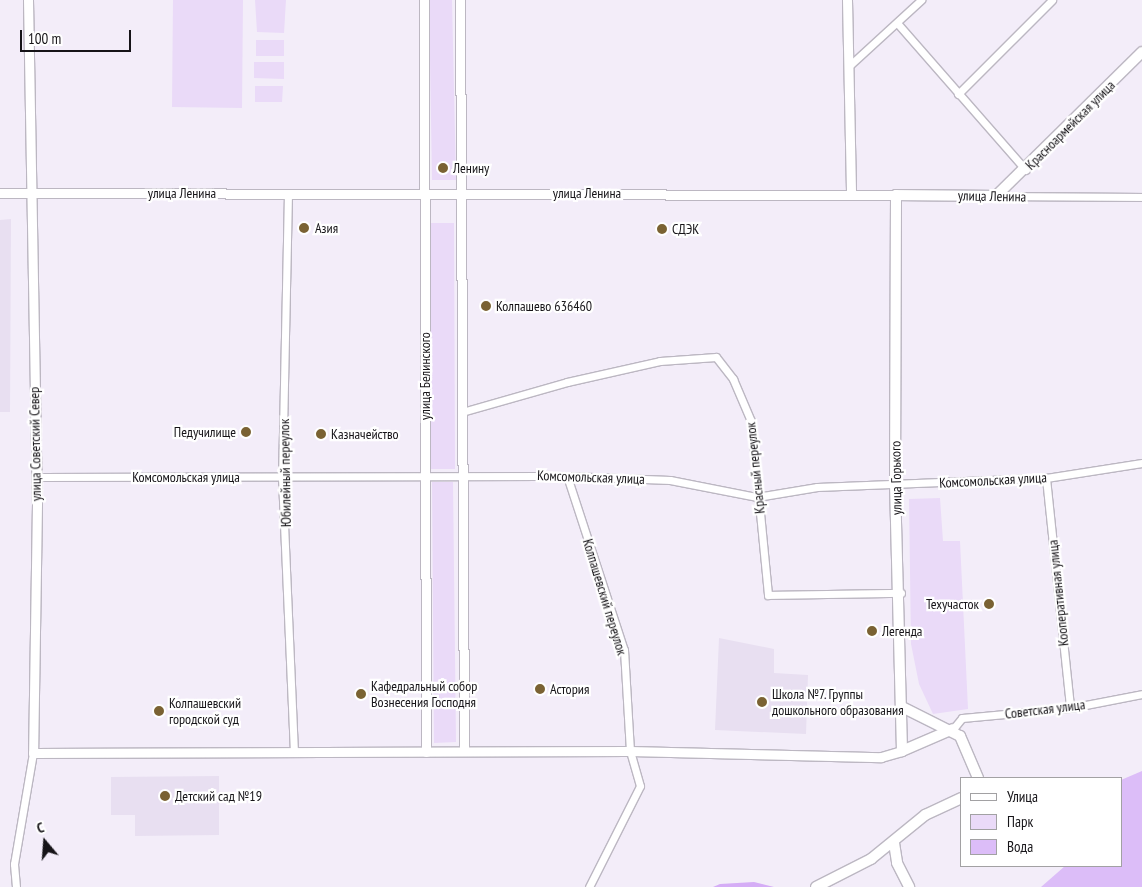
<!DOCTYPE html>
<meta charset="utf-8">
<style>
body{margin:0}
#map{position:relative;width:1142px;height:887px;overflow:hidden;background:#f3edf9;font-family:"PT Sans Narrow",sans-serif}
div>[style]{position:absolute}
.built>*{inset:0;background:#e8dff1}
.green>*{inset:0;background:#eadaf8}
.forest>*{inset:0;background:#d5adf6}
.water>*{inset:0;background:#dcbdf8}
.roads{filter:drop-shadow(1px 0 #bcb7c2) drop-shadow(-1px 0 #bcb7c2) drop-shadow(0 1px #bcb7c2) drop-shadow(0 -1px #bcb7c2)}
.minor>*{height:7px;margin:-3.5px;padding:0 3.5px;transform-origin:3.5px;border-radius:3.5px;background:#fff}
.tertiary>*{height:9px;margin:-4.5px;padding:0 4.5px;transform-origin:4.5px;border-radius:4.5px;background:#fff}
.secondary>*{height:10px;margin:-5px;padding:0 5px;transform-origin:5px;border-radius:5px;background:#fff}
.dots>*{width:14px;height:14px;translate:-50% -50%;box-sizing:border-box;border:2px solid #fff;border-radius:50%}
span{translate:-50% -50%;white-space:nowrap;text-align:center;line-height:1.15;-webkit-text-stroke:4.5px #fff;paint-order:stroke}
.street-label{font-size:14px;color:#161418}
.poi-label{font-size:14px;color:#161418}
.left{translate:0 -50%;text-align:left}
.right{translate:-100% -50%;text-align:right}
.legend{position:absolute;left:960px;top:777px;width:162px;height:90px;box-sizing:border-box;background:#fff;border:1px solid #a2a1a3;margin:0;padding:6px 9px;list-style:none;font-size:15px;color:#161418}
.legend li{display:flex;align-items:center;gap:10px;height:25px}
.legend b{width:25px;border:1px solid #a2a1a3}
.north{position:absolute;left:20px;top:817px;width:50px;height:50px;-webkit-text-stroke:4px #fff;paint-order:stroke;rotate:342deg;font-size:14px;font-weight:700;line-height:20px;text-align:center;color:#161418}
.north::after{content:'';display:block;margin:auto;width:18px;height:22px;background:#161418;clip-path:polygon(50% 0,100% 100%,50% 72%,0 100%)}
.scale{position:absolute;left:20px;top:30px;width:111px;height:22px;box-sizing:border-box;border:2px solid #161418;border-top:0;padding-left:6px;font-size:15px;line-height:18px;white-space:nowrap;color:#161418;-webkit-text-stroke:4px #fff;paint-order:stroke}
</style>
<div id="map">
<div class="built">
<div style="clip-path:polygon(11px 219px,10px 412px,0 412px,0 220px)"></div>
<div style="clip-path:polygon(719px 638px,774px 649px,774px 673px,808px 675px,806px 734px,715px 730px)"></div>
<div style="clip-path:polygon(219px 776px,219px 835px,135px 836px,135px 815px,111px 815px,111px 777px)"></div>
</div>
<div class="green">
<div style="clip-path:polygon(173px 0,243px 0,242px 108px,172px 107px)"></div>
<div style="clip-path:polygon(255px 0,286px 0,284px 33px,257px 32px)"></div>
<div style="clip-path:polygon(429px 0,452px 0,456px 180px,432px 180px)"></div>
<div style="clip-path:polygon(256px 40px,284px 40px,284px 56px,256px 56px)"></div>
<div style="clip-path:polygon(254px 62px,284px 62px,284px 79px,254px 78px)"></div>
<div style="clip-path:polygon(255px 86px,283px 86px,282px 102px,255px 102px)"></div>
<div style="clip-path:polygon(430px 223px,454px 223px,455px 469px,431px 469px)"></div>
<div style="clip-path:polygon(432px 482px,453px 482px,456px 742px,434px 743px)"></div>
<div style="clip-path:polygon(940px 498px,943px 541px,960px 541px,968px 709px,933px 714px,919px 684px,911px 644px,909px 499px)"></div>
</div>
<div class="forest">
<div style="clip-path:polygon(754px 882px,774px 887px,713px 887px,720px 884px)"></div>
</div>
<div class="water">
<div style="clip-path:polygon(1142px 771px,1142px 887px,1041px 887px,1065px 866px,1121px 866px,1121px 780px)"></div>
</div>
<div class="roads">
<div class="minor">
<div style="left:898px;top:24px;width:194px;rotate:48.8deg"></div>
<div style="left:849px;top:66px;width:98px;rotate:-42.5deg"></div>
<div style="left:958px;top:94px;width:133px;rotate:-45deg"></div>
<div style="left:288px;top:193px;width:285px;rotate:91.2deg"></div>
<div style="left:282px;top:478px;width:274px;rotate:87.5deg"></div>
<div style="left:996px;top:196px;width:146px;rotate:0.4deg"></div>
<div style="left:462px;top:412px;width:109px;rotate:-15.9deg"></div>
<div style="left:567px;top:382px;width:95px;rotate:-12.7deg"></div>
<div style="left:660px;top:361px;width:56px;rotate:-4.1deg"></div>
<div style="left:716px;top:357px;width:28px;rotate:52deg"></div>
<div style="left:733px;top:379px;width:46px;rotate:66.8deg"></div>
<div style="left:751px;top:421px;width:175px;rotate:84.4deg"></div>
<div style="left:768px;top:595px;width:133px;rotate:-0.9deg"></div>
<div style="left:567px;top:476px;width:183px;rotate:71.9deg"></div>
<div style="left:624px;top:650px;width:101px;rotate:86.6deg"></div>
<div style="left:630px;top:751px;width:36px;rotate:74deg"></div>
<div style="left:640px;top:786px;width:113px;rotate:116.8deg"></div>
<div style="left:36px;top:477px;width:531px;rotate:-0.11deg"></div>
<div style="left:567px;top:476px;width:103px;rotate:2.2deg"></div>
<div style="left:670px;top:480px;width:89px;rotate:11.1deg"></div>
<div style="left:757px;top:497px;width:61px;rotate:-9.5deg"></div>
<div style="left:817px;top:487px;width:229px;rotate:-2.3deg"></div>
<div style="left:1046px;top:478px;width:97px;rotate:-8.9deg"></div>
<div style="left:1046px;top:478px;width:231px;rotate:84deg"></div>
<div style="left:953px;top:729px;width:14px;rotate:-51deg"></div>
<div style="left:962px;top:718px;width:108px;rotate:-5.3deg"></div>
<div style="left:1070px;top:708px;width:73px;rotate:-11deg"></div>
<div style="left:16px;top:887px;width:23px;rotate:-95deg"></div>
<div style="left:14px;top:864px;width:113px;rotate:-80.3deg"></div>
</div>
<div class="tertiary">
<div style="left:28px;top:0;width:504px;rotate:88.98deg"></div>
<div style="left:37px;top:504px;width:249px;rotate:90.9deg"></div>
<div style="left:33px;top:753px;width:597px;rotate:-0.19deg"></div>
<div style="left:630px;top:751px;width:251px;rotate:1.4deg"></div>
<div style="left:881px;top:757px;width:22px;rotate:-16deg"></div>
<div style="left:424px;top:0;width:752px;rotate:89.85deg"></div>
<div style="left:460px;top:0;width:751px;rotate:89.69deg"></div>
<div style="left:847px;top:0;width:194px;rotate:88.8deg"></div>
<div style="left:0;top:193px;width:896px;rotate:0.13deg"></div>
</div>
<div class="secondary">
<div style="left:902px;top:707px;width:65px;rotate:26.6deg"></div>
<div style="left:960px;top:736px;width:46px;rotate:66.8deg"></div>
<div style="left:953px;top:729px;width:56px;rotate:156.7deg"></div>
<div style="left:902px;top:751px;width:267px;rotate:-91.5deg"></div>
<div style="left:895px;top:484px;width:289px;rotate:-89.8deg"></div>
<div style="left:896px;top:195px;width:100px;rotate:0.6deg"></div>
<div style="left:996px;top:196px;width:205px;rotate:-44.6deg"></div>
<div style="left:894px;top:843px;width:20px;rotate:81deg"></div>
<div style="left:897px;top:863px;width:27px;rotate:63deg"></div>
<div style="left:816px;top:887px;width:62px;rotate:-27deg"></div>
<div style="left:871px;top:859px;width:70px;rotate:-39.2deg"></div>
<div style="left:925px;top:815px;width:40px;rotate:-25deg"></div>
</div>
</div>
<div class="dots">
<div style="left:443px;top:168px;background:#7a6233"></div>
<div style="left:304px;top:228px;background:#7a6233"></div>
<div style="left:662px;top:229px;background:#7a6233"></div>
<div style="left:486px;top:306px;background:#7a6233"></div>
<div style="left:246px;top:432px;background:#7a6233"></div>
<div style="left:321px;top:434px;background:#7a6233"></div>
<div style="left:989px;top:604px;background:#7a6233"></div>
<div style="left:872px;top:631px;background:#7a6233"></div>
<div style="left:540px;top:689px;background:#7a6233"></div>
<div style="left:361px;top:694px;background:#7a6233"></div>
<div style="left:762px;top:702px;background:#7a6233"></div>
<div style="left:159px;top:711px;background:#7a6233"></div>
<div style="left:165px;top:796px;background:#7a6233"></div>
</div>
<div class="street-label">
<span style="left:1070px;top:125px;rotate:-45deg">Красноармейская улица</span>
<span style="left:182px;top:193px">улица Ленина</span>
<span style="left:587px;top:193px">улица Ленина</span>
<span style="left:992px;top:196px;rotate:1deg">улица Ленина</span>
<span style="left:425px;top:376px;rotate:-90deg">улица Белинского</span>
<span style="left:35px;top:444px;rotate:-91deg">улица Советский Север</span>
<span style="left:755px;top:468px;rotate:-96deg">Красный переулок</span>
<span style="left:285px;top:473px;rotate:-91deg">Юбилейный переулок</span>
<span style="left:186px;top:477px">Комсомольская улица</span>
<span style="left:591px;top:477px;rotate:2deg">Комсомольская улица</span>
<span style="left:896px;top:478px;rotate:-91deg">улица Горького</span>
<span style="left:993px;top:480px;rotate:-3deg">Комсомольская улица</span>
<span style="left:1058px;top:593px;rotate:-96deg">Кооперативная улица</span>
<span style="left:605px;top:597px;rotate:73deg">Колпашевский переулок</span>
<span style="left:1045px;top:709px;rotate:-7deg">Советская улица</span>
</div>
<div class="poi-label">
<span class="left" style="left:453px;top:168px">Ленину</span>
<span class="left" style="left:315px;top:228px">Азия</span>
<span class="left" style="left:672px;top:229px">СДЭК</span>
<span class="left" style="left:496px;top:306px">Колпашево 636460</span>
<span class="right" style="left:236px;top:432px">Педучилище</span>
<span class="left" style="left:331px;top:434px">Казначейство</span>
<span class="right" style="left:979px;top:604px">Техучасток</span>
<span class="left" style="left:882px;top:631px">Легенда</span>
<span class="left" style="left:371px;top:694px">Кафедральный собор<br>Вознесения Господня</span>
<span class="left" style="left:550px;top:689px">Астория</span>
<span class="left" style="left:772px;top:702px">Школа №7. Группы<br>дошкольного образования</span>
<span class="left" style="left:169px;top:711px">Колпашевский<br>городской суд</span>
<span class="left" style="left:175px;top:796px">Детский сад №19</span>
</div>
<ul class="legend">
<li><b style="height:6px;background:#fff"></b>Улица</li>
<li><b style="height:14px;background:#eadaf8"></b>Парк</li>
<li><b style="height:14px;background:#dcbdf8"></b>Вода</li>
</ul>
<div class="north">С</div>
<div class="scale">100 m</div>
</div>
